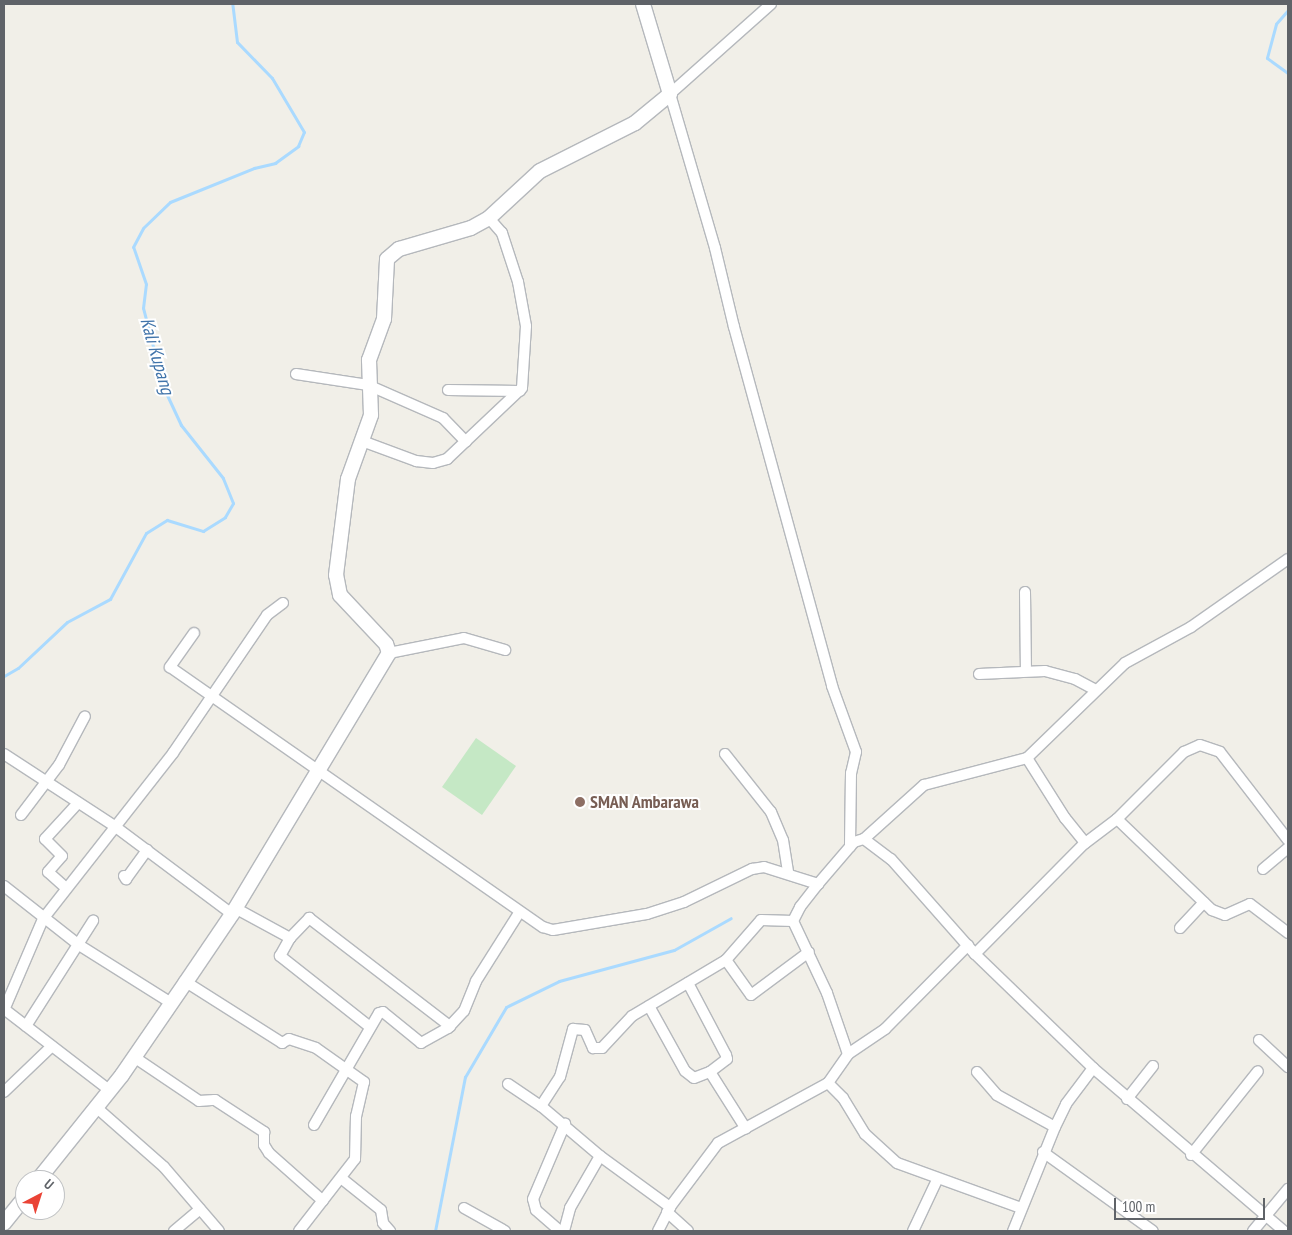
<!DOCTYPE html>
<style>
body{margin:0}
#map{position:relative;width:1292px;height:1235px;overflow:hidden;background:#f1efe8;font-family:"PT Sans Narrow",sans-serif}
div>[style]{position:absolute}
.green>*{inset:0;background:#c5e8c5}
.stream>*{height:3px;margin:-1.5px;padding:0 1.5px;transform-origin:1.5px;border-radius:1.5px;background:#aadaff}
.roads{filter:drop-shadow(1px 0 #b5b8bc) drop-shadow(-1px 0 #b5b8bc) drop-shadow(0 1px #b5b8bc) drop-shadow(0 -1px #b5b8bc)}
.street>*{height:10px;margin:-5px;padding:0 5px;transform-origin:5px;border-radius:5px;background:#fff}
.secondary>*{height:14px;margin:-7px;padding:0 7px;transform-origin:7px;border-radius:7px;background:#fff}
.dots>*{width:14px;height:14px;translate:-50% -50%;box-sizing:border-box;border:2px solid #fff;border-radius:50%}
span{translate:-50% -50%;white-space:nowrap;text-align:center;line-height:1.15;-webkit-text-stroke:4px #fff;paint-order:stroke}
.education-label{font-size:18px;color:#785e54;font-weight:700}
.left{translate:0 -50%;text-align:left}
.water-label{font-size:19px;color:#4174aa;font-style:italic}
.frame{position:absolute;inset:0;border:5px solid #5f6368;pointer-events:none}
.north{position:absolute;left:15px;top:1170px;width:50px;height:50px;box-sizing:border-box;background:#fff;border:1px solid #bfc1c3;border-radius:50%;rotate:40deg;font-size:14px;font-weight:700;line-height:20px;text-align:center;color:#5f6368}
.north::after{content:'';display:block;margin:auto;width:18px;height:22px;background:#ea4335;clip-path:polygon(50% 0,100% 100%,50% 72%,0 100%)}
.scale{position:absolute;left:1114px;top:1198px;width:151px;height:22px;box-sizing:border-box;border:2px solid #5f6368;border-top:0;padding-left:6px;font-size:15px;line-height:18px;white-space:nowrap;color:#5f6368;-webkit-text-stroke:4px #fff;paint-order:stroke}
</style>
<div id="map">
<div class="green">
<div style="clip-path:polygon(476px 738px,516px 766px,482px 815px,442px 787px)"></div>
</div>
<div class="stream">
<div style="left:1288px;top:10px;width:18px;rotate:131deg"></div>
<div style="left:1276px;top:24px;width:35px;rotate:105deg"></div>
<div style="left:1267px;top:58px;width:26px;rotate:36deg"></div>
<div style="left:4px;top:676px;width:16px;rotate:-30deg"></div>
<div style="left:18px;top:668px;width:67px;rotate:-43.2deg"></div>
<div style="left:67px;top:622px;width:49px;rotate:-28.1deg"></div>
<div style="left:110px;top:599px;width:75px;rotate:-61.4deg"></div>
<div style="left:146px;top:533px;width:25px;rotate:-32deg"></div>
<div style="left:167px;top:520px;width:38px;rotate:17deg"></div>
<div style="left:203px;top:531px;width:26px;rotate:-32deg"></div>
<div style="left:225px;top:517px;width:16px;rotate:-60deg"></div>
<div style="left:233px;top:503px;width:27px;rotate:-112deg"></div>
<div style="left:223px;top:478px;width:68px;rotate:-128.4deg"></div>
<div style="left:181px;top:425px;width:40px;rotate:-115deg"></div>
<div style="left:164px;top:389px;width:84px;rotate:-104.5deg"></div>
<div style="left:143px;top:308px;width:24px;rotate:-83deg"></div>
<div style="left:146px;top:284px;width:39px;rotate:-109deg"></div>
<div style="left:133px;top:247px;width:21px;rotate:-62deg"></div>
<div style="left:143px;top:228px;width:37px;rotate:-44deg"></div>
<div style="left:170px;top:202px;width:91px;rotate:-22deg"></div>
<div style="left:254px;top:168px;width:22px;rotate:-13deg"></div>
<div style="left:275px;top:163px;width:29px;rotate:-36deg"></div>
<div style="left:298px;top:146px;width:15px;rotate:-67deg"></div>
<div style="left:304px;top:132px;width:63px;rotate:-120.7deg"></div>
<div style="left:272px;top:78px;width:50px;rotate:-134.2deg"></div>
<div style="left:237px;top:42px;width:38px;rotate:-97deg"></div>
<div style="left:435px;top:1231px;width:157px;rotate:-79deg"></div>
<div style="left:465px;top:1077px;width:81px;rotate:-59.6deg"></div>
<div style="left:506px;top:1007px;width:59px;rotate:-26.1deg"></div>
<div style="left:559px;top:981px;width:119px;rotate:-15.1deg"></div>
<div style="left:674px;top:950px;width:65px;rotate:-29.3deg"></div>
</div>
<div class="roads">
<div class="street">
<div style="left:771px;top:4px;width:135px;rotate:138.3deg"></div>
<div style="left:670px;top:94px;width:160px;rotate:73.7deg"></div>
<div style="left:715px;top:248px;width:81px;rotate:76.5deg"></div>
<div style="left:734px;top:327px;width:372px;rotate:74.7deg"></div>
<div style="left:832px;top:686px;width:70px;rotate:70deg"></div>
<div style="left:856px;top:752px;width:22px;rotate:103deg"></div>
<div style="left:851px;top:773px;width:74px;rotate:90.8deg"></div>
<div style="left:296px;top:374px;width:73px;rotate:8.7deg"></div>
<div style="left:368px;top:385px;width:82px;rotate:23.7deg"></div>
<div style="left:443px;top:418px;width:33px;rotate:46deg"></div>
<div style="left:448px;top:390px;width:72px;rotate:0.8deg"></div>
<div style="left:362px;top:441px;width:58px;rotate:20.3deg"></div>
<div style="left:416px;top:461px;width:17px;rotate:7deg"></div>
<div style="left:433px;top:463px;width:15px;rotate:-16deg"></div>
<div style="left:447px;top:459px;width:103px;rotate:-43.4deg"></div>
<div style="left:522px;top:388px;width:62px;rotate:-86.3deg"></div>
<div style="left:526px;top:326px;width:45px;rotate:-100.3deg"></div>
<div style="left:518px;top:282px;width:52px;rotate:-108.1deg"></div>
<div style="left:502px;top:233px;width:20px;rotate:-131deg"></div>
<div style="left:1025px;top:592px;width:79px;rotate:89.3deg"></div>
<div style="left:194px;top:633px;width:42px;rotate:125.2deg"></div>
<div style="left:170px;top:667px;width:455px;rotate:34.9deg"></div>
<div style="left:543px;top:927px;width:10px;rotate:17deg"></div>
<div style="left:553px;top:930px;width:95px;rotate:-9.7deg"></div>
<div style="left:647px;top:914px;width:39px;rotate:-18deg"></div>
<div style="left:684px;top:902px;width:76px;rotate:-25.9deg"></div>
<div style="left:752px;top:869px;width:12px;rotate:-9deg"></div>
<div style="left:764px;top:867px;width:57px;rotate:17.5deg"></div>
<div style="left:818px;top:884px;width:55px;rotate:-49.4deg"></div>
<div style="left:854px;top:842px;width:10px;rotate:-17deg"></div>
<div style="left:864px;top:839px;width:34px;rotate:37deg"></div>
<div style="left:891px;top:859px;width:127px;rotate:48.5deg"></div>
<div style="left:975px;top:954px;width:164px;rotate:44deg"></div>
<div style="left:1093px;top:1068px;width:251px;rotate:40.5deg"></div>
<div style="left:389px;top:653px;width:76px;rotate:-11.3deg"></div>
<div style="left:464px;top:638px;width:43px;rotate:16.3deg"></div>
<div style="left:979px;top:674px;width:66px;rotate:-2.6deg"></div>
<div style="left:1045px;top:671px;width:31px;rotate:15deg"></div>
<div style="left:1075px;top:679px;width:24px;rotate:28deg"></div>
<div style="left:4px;top:754px;width:130px;rotate:33.1deg"></div>
<div style="left:113px;top:825px;width:149px;rotate:36.8deg"></div>
<div style="left:725px;top:754px;width:74px;rotate:51.6deg"></div>
<div style="left:771px;top:812px;width:30px;rotate:67deg"></div>
<div style="left:783px;top:840px;width:33px;rotate:81deg"></div>
<div style="left:1027px;top:758px;width:71px;rotate:57.7deg"></div>
<div style="left:1065px;top:818px;width:32px;rotate:51deg"></div>
<div style="left:21px;top:815px;width:63px;rotate:-52.8deg"></div>
<div style="left:59px;top:765px;width:55px;rotate:-62deg"></div>
<div style="left:1117px;top:819px;width:132px;rotate:43.8deg"></div>
<div style="left:1212px;top:910px;width:14px;rotate:21deg"></div>
<div style="left:1225px;top:915px;width:27px;rotate:-24deg"></div>
<div style="left:1250px;top:904px;width:48px;rotate:37.3deg"></div>
<div style="left:864px;top:839px;width:81px;rotate:-42deg"></div>
<div style="left:924px;top:785px;width:106px;rotate:-14.7deg"></div>
<div style="left:1027px;top:758px;width:136px;rotate:-44.1deg"></div>
<div style="left:1125px;top:663px;width:75px;rotate:-28.6deg"></div>
<div style="left:1191px;top:627px;width:118px;rotate:-35deg"></div>
<div style="left:1263px;top:869px;width:33px;rotate:-40deg"></div>
<div style="left:124px;top:876px;width:4px;rotate:56deg"></div>
<div style="left:126px;top:879px;width:36px;rotate:-54deg"></div>
<div style="left:4px;top:886px;width:95px;rotate:38.2deg"></div>
<div style="left:79px;top:945px;width:109px;rotate:32.2deg"></div>
<div style="left:66px;top:888px;width:24px;rotate:-138deg"></div>
<div style="left:48px;top:872px;width:21px;rotate:-49deg"></div>
<div style="left:62px;top:856px;width:24px;rotate:-135deg"></div>
<div style="left:45px;top:839px;width:49px;rotate:-47.5deg"></div>
<div style="left:235px;top:908px;width:63px;rotate:28.6deg"></div>
<div style="left:1180px;top:928px;width:35px;rotate:-47deg"></div>
<div style="left:975px;top:954px;width:155px;rotate:-45.3deg"></div>
<div style="left:1084px;top:844px;width:41px;rotate:-37.1deg"></div>
<div style="left:1117px;top:819px;width:95px;rotate:-45deg"></div>
<div style="left:1184px;top:752px;width:17px;rotate:-24deg"></div>
<div style="left:1200px;top:745px;width:21px;rotate:19deg"></div>
<div style="left:1220px;top:752px;width:111px;rotate:52.3deg"></div>
<div style="left:726px;top:960px;width:43px;rotate:54.5deg"></div>
<div style="left:751px;top:995px;width:72px;rotate:-36.6deg"></div>
<div style="left:186px;top:982px;width:114px;rotate:32.4deg"></div>
<div style="left:282px;top:1043px;width:8px;rotate:-30deg"></div>
<div style="left:289px;top:1039px;width:28px;rotate:18deg"></div>
<div style="left:316px;top:1048px;width:59px;rotate:35.3deg"></div>
<div style="left:364px;top:1082px;width:35px;rotate:103deg"></div>
<div style="left:356px;top:1116px;width:43px;rotate:91.3deg"></div>
<div style="left:355px;top:1159px;width:91px;rotate:127.9deg"></div>
<div style="left:688px;top:983px;width:81px;rotate:62.2deg"></div>
<div style="left:726px;top:1055px;width:4px;rotate:76deg"></div>
<div style="left:727px;top:1059px;width:21px;rotate:143deg"></div>
<div style="left:710px;top:1072px;width:67px;rotate:57.7deg"></div>
<div style="left:649px;top:1006px;width:74px;rotate:61deg"></div>
<div style="left:685px;top:1071px;width:11px;rotate:38deg"></div>
<div style="left:694px;top:1078px;width:17px;rotate:-21deg"></div>
<div style="left:4px;top:1009px;width:133px;rotate:37.6deg"></div>
<div style="left:4px;top:1010px;width:99px;rotate:-66.8deg"></div>
<div style="left:43px;top:919px;width:211px;rotate:-51.9deg"></div>
<div style="left:173px;top:753px;width:167px;rotate:-55.7deg"></div>
<div style="left:267px;top:615px;width:20px;rotate:-37deg"></div>
<div style="left:26px;top:1026px;width:125px;rotate:-57.5deg"></div>
<div style="left:370px;top:1027px;width:115px;rotate:-141.7deg"></div>
<div style="left:280px;top:956px;width:21px;rotate:-61deg"></div>
<div style="left:290px;top:938px;width:28px;rotate:-46deg"></div>
<div style="left:309px;top:918px;width:178px;rotate:37.5deg"></div>
<div style="left:1259px;top:1040px;width:40px;rotate:43deg"></div>
<div style="left:848px;top:1054px;width:45px;rotate:-34deg"></div>
<div style="left:885px;top:1029px;width:118px;rotate:-45.3deg"></div>
<div style="left:134px;top:1057px;width:78px;rotate:34.1deg"></div>
<div style="left:199px;top:1101px;width:16px;rotate:-4deg"></div>
<div style="left:215px;top:1100px;width:59px;rotate:33.1deg"></div>
<div style="left:264px;top:1132px;width:13px;rotate:90deg"></div>
<div style="left:264px;top:1145px;width:9px;rotate:58deg"></div>
<div style="left:269px;top:1153px;width:72px;rotate:41.6deg"></div>
<div style="left:977px;top:1072px;width:30px;rotate:49deg"></div>
<div style="left:997px;top:1095px;width:66px;rotate:28.9deg"></div>
<div style="left:828px;top:1083px;width:21px;rotate:45deg"></div>
<div style="left:843px;top:1098px;width:42px;rotate:58.6deg"></div>
<div style="left:865px;top:1134px;width:43px;rotate:42.2deg"></div>
<div style="left:897px;top:1163px;width:132px;rotate:19.9deg"></div>
<div style="left:508px;top:1084px;width:40px;rotate:34deg"></div>
<div style="left:541px;top:1106px;width:77px;rotate:40.3deg"></div>
<div style="left:600px;top:1156px;width:87px;rotate:36.1deg"></div>
<div style="left:4px;top:1092px;width:66px;rotate:-43.8deg"></div>
<div style="left:1127px;top:1099px;width:42px;rotate:-51.8deg"></div>
<div style="left:541px;top:1106px;width:35px;rotate:-57deg"></div>
<div style="left:560px;top:1077px;width:50px;rotate:-74.8deg"></div>
<div style="left:573px;top:1029px;width:12px;rotate:5deg"></div>
<div style="left:585px;top:1030px;width:20px;rotate:66deg"></div>
<div style="left:593px;top:1048px;width:9px"></div>
<div style="left:602px;top:1048px;width:44px;rotate:-46.8deg"></div>
<div style="left:632px;top:1016px;width:109px;rotate:-30.8deg"></div>
<div style="left:726px;top:960px;width:53px;rotate:-48.8deg"></div>
<div style="left:761px;top:920px;width:32px;rotate:2deg"></div>
<div style="left:97px;top:1108px;width:89px;rotate:41.4deg"></div>
<div style="left:164px;top:1167px;width:84px;rotate:49.3deg"></div>
<div style="left:314px;top:1125px;width:129px;rotate:-59.9deg"></div>
<div style="left:379px;top:1013px;width:4px;rotate:-14deg"></div>
<div style="left:383px;top:1012px;width:49px;rotate:39.2deg"></div>
<div style="left:421px;top:1043px;width:31px;rotate:-29deg"></div>
<div style="left:448px;top:1028px;width:23px;rotate:-47deg"></div>
<div style="left:464px;top:1011px;width:32px;rotate:-68deg"></div>
<div style="left:476px;top:981px;width:80px;rotate:-57.7deg"></div>
<div style="left:1043px;top:1152px;width:135px;rotate:35.7deg"></div>
<div style="left:1191px;top:1155px;width:107px;rotate:-51.4deg"></div>
<div style="left:341px;top:1178px;width:51px;rotate:38.7deg"></div>
<div style="left:381px;top:1210px;width:13px;rotate:81deg"></div>
<div style="left:383px;top:1223px;width:11px;rotate:49deg"></div>
<div style="left:464px;top:1208px;width:47px;rotate:29.3deg"></div>
<div style="left:667px;top:1212px;width:28px;rotate:42deg"></div>
<div style="left:174px;top:1231px;width:34px;rotate:-40deg"></div>
<div style="left:560px;top:1231px;width:32px;rotate:-139deg"></div>
<div style="left:536px;top:1210px;width:11px;rotate:-105deg"></div>
<div style="left:533px;top:1199px;width:82px;rotate:-66.9deg"></div>
<div style="left:564px;top:1231px;width:24px;rotate:-75deg"></div>
<div style="left:570px;top:1208px;width:60px;rotate:-60deg"></div>
<div style="left:658px;top:1231px;width:27px;rotate:-63deg"></div>
<div style="left:670px;top:1207px;width:80px;rotate:-53.1deg"></div>
<div style="left:718px;top:1143px;width:125px;rotate:-28.6deg"></div>
<div style="left:828px;top:1083px;width:35px;rotate:-55deg"></div>
<div style="left:848px;top:1054px;width:65px;rotate:-109deg"></div>
<div style="left:827px;top:993px;width:80px;rotate:-115.3deg"></div>
<div style="left:793px;top:921px;width:16px;rotate:-63deg"></div>
<div style="left:800px;top:907px;width:29px;rotate:-52deg"></div>
<div style="left:913px;top:1231px;width:56px;rotate:-64.8deg"></div>
<div style="left:1013px;top:1231px;width:112px;rotate:-68deg"></div>
<div style="left:1055px;top:1127px;width:25px;rotate:-64deg"></div>
<div style="left:1066px;top:1104px;width:45px;rotate:-53.1deg"></div>
<div style="left:1253px;top:1231px;width:55px;rotate:-50.2deg"></div>
</div>
<div class="secondary">
<div style="left:38px;top:1180px;width:134px;rotate:-51.3deg"></div>
<div style="left:122px;top:1075px;width:113px;rotate:-55.5deg"></div>
<div style="left:186px;top:982px;width:82px;rotate:-55.9deg"></div>
<div style="left:232px;top:914px;width:305px;rotate:-59deg"></div>
<div style="left:389px;top:653px;width:9px;rotate:-108deg"></div>
<div style="left:386px;top:644px;width:67px;rotate:-133.2deg"></div>
<div style="left:340px;top:595px;width:20px;rotate:-101deg"></div>
<div style="left:336px;top:575px;width:97px;rotate:-82.9deg"></div>
<div style="left:348px;top:479px;width:68px;rotate:-70.2deg"></div>
<div style="left:371px;top:415px;width:55px;rotate:-92.1deg"></div>
<div style="left:369px;top:360px;width:44px;rotate:-69.9deg"></div>
<div style="left:384px;top:319px;width:60px;rotate:-87.1deg"></div>
<div style="left:387px;top:259px;width:16px;rotate:-40deg"></div>
<div style="left:399px;top:249px;width:75px;rotate:-16.3deg"></div>
<div style="left:471px;top:228px;width:21px;rotate:-29deg"></div>
<div style="left:489px;top:218px;width:69px;rotate:-42.7deg"></div>
<div style="left:540px;top:171px;width:106px;rotate:-26.8deg"></div>
<div style="left:635px;top:123px;width:45px;rotate:-39.6deg"></div>
<div style="left:670px;top:94px;width:94px;rotate:-106.7deg"></div>
<div style="left:4px;top:1223px;width:33px;rotate:-51deg"></div>
</div>
</div>
<div class="dots">
<div style="left:580px;top:802px;background:#8d6e63"></div>
</div>
<div class="education-label">
<span class="left" style="left:590px;top:802px">SMAN Ambarawa</span>
</div>
<div class="water-label">
<span style="left:157px;top:356px;rotate:74deg">Kali Kupang</span>
</div>
<div class="frame"></div>
<div class="north">U</div>
<div class="scale">100 m</div>
</div>
